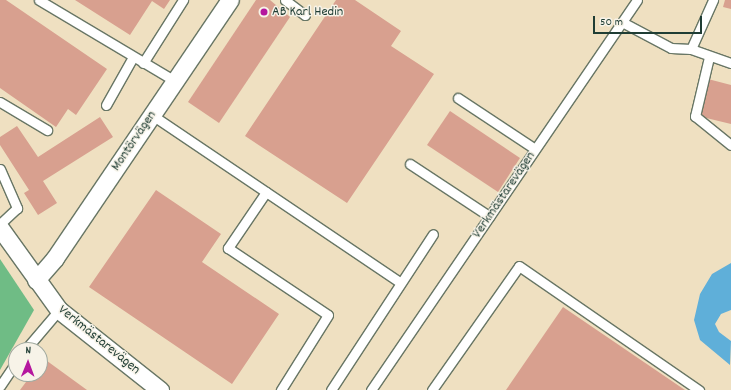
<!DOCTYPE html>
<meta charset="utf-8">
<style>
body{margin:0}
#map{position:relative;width:731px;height:390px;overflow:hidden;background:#efe0c1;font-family:Dekko,sans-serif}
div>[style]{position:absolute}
.forest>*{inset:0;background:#6fbc85}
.water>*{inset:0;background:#5fafd9}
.building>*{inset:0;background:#d8a08f}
.roads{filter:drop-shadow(1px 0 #687665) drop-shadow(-1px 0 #687665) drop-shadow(0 1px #687665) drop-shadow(0 -1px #687665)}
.service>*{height:9px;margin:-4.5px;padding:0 4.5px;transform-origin:4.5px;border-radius:4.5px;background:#fff}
.minor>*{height:17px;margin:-8.5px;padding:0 8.5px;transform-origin:8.5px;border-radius:8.5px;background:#fff}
.dots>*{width:11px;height:11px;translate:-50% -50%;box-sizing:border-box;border:2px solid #f7f3e8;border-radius:50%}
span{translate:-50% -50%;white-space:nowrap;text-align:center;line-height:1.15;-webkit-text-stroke:3px #f7f3e8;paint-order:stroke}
.poi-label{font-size:14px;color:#1f3d34}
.left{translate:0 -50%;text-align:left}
.street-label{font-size:14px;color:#1f3d34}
.north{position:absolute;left:8px;top:342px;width:40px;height:40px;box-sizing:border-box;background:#f7f3e8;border:1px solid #a1aaa0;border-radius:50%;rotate:1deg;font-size:11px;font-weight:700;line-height:16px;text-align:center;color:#1f3d34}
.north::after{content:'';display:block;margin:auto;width:14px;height:18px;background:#b5179e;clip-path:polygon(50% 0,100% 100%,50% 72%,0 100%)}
.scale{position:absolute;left:593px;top:16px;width:109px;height:18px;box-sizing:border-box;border:2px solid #1f3d34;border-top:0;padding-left:5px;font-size:12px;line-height:14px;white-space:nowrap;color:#1f3d34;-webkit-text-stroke:3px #f7f3e8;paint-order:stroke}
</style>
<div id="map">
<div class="forest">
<div style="clip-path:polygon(0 259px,34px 310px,0 370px)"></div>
</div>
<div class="water">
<div style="clip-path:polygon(731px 263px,731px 310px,721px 314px,715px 324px,719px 332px,731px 341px,730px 365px,700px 340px,694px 320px,700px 294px,712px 274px)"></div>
</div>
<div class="building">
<div style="clip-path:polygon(0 0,6px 0,107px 69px,76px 115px,68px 109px,56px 127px,0 88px)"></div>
<div style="clip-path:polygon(75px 0,170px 0,164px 9px,152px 1px,130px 35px)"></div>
<div style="clip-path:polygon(256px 0,270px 0,290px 17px,219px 123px,188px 102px)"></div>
<div style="clip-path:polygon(336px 0,355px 0,401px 31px,391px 46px,434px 74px,347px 203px,245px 136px)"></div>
<div style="clip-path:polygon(725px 0,731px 0,731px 9px,723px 7px)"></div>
<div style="clip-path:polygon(708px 79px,731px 85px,731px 124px,698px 116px)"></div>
<div style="clip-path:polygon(450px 111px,520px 158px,498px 192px,427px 145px)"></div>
<div style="clip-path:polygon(100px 117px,113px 137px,43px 181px,57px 203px,38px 215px,24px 193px,29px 190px,0 145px,0 137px,17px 126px,38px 157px)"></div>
<div style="clip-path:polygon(156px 190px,221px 234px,202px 262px,279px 314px,232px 384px,89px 287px)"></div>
<div style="clip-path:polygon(563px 307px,685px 390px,506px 390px)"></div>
<div style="clip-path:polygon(43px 358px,87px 390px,20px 390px,32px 374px,40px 374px)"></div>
</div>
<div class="roads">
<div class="service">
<div style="left:39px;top:0;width:158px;rotate:30.8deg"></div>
<div style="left:285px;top:0;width:25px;rotate:37deg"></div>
<div style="left:622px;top:22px;width:55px;rotate:28deg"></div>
<div style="left:671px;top:48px;width:20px;rotate:3deg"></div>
<div style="left:691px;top:49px;width:42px;rotate:19.3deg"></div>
<div style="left:691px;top:49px;width:54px;rotate:-65.8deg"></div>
<div style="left:709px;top:57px;width:61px;rotate:103.3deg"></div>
<div style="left:695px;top:116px;width:46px;rotate:38.9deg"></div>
<div style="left:143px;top:63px;width:75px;rotate:-57.6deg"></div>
<div style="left:458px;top:98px;width:92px;rotate:33.5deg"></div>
<div style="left:0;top:102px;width:55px;rotate:30.8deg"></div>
<div style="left:106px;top:105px;width:55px;rotate:-60.6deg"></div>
<div style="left:152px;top:115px;width:299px;rotate:34deg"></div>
<div style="left:410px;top:164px;width:95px;rotate:33.4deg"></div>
<div style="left:0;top:169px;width:43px;rotate:66.4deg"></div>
<div style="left:17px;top:208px;width:23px;rotate:137deg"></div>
<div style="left:266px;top:192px;width:68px;rotate:124.2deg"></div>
<div style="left:228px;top:248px;width:120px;rotate:33.8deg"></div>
<div style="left:328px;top:315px;width:89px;rotate:122.1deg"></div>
<div style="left:25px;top:350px;width:52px;rotate:-49.6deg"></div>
<div style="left:0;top:386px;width:29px;rotate:-56deg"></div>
<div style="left:331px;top:390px;width:186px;rotate:-56.8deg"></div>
<div style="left:371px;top:390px;width:472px;rotate:-55.7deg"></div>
<div style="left:432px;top:390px;width:151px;rotate:-54.9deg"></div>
<div style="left:519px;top:266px;width:219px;rotate:34.6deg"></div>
</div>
<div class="minor">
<div style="left:0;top:228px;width:101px;rotate:54.3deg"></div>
<div style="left:59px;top:310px;width:129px;rotate:38.4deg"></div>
<div style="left:36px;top:280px;width:29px;rotate:-49deg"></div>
<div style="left:55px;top:258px;width:312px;rotate:-55.9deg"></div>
</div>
</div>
<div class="dots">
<div style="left:264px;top:12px;background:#b5179e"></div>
</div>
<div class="poi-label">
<span class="left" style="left:272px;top:12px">AB Karl Hedin</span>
</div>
<div class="street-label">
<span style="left:134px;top:141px;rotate:-56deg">Montörvägen</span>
<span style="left:504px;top:195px;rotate:-56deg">Verkmästarevägen</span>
<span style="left:99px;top:340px;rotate:39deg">Verkmästarevägen</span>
</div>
<div class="north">N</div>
<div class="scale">50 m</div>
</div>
